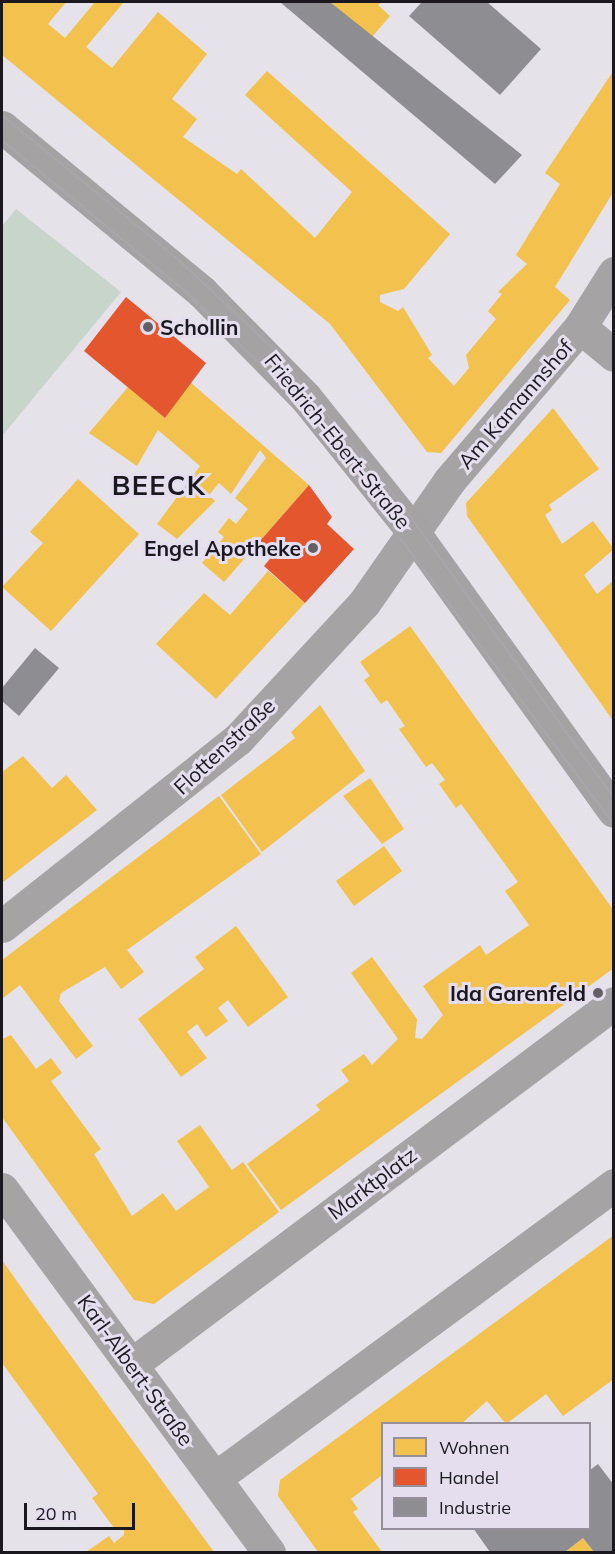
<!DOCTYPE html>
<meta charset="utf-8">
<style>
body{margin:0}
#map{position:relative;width:615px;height:1554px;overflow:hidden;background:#e5e2ea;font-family:Mulish,sans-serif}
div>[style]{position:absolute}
.green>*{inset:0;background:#c7d5cb}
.homes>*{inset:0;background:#f2c14e}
.shops>*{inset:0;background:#e4572e}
.industry>*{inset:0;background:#8d8d92}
.minor>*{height:33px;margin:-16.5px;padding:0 16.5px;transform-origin:16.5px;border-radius:16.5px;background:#a5a3a3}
.secondary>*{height:33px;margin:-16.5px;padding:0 16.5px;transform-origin:16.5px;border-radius:16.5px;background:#a4a2a3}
.tram>*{height:1.5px;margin:-0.75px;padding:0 0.75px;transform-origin:0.75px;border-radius:0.75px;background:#a9a6aa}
.dots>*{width:16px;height:16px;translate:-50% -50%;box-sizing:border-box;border:3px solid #e4deee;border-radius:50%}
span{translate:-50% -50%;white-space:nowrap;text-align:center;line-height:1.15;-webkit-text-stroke:6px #e4deee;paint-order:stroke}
.poi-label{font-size:21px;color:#1b191f;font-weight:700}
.left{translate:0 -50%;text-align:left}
.right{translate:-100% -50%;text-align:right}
.street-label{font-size:21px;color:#1b191f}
.district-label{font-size:27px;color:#1b191f;font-weight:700;letter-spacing:1.5px}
.frame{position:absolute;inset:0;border:3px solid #1b191f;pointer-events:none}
.legend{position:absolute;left:381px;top:1422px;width:210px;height:108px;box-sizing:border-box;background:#e4deee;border:2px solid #948f9b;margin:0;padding:8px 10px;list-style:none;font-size:18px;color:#1b191f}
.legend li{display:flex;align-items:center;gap:12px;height:30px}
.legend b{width:30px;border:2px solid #948f9b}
.scale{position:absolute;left:24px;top:1503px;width:111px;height:27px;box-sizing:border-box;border:3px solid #1b191f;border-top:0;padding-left:8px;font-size:18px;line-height:21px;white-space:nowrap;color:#1b191f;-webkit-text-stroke:4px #e4deee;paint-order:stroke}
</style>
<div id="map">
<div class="green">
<div style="clip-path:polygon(16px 209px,121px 292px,2px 436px,2px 226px)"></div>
</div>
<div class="homes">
<div style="clip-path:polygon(2px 2px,66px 2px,48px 24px,65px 38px,95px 2px,124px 2px,86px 47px,112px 68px,158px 12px,207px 54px,172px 99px,197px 119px,183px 137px,237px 174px,241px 169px,315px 238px,352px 192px,245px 95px,267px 71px,450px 234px,404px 289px,380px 295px,380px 302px,398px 311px,403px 307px,432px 355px,428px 358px,454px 386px,469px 368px,466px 355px,496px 319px,488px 311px,502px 294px,498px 292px,527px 264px,516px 255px,560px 184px,545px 173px,614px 70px,614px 191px,555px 287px,570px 300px,441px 453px,427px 452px,330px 324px,2px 55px)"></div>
<div style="clip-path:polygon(330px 2px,382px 2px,378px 5px,390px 16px,372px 37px)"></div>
<div style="clip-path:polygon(190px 382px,309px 485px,224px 582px,202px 563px,224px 537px,218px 532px,229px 518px,236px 524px,248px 509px,235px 498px,266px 458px,260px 450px,231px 494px,219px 483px,209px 495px,215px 501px,177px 539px,157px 524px,200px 466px,158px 430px,137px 466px,89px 433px,128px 387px,165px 418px)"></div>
<div style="clip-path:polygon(553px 408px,599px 469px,549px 505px,552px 510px,545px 515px,562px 544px,593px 521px,614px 549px,584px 575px,597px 594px,614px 580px,614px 722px,467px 516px,466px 503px)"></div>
<div style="clip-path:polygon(78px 479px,139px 534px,51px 631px,2px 587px,43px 543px,30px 532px)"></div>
<div style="clip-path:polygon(268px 571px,305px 603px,216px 699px,156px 644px,204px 593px,230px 615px)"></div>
<div style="clip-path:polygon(410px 626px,614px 911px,614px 968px,281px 1210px,247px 1164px,320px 1110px,316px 1105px,349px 1081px,341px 1070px,364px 1054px,372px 1065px,398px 1039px,351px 973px,372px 957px,417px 1019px,415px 1038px,422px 1039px,443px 1015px,423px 986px,480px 945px,486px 955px,529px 925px,505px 891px,518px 882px,461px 804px,456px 808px,439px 784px,445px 780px,432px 763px,426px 767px,399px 729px,405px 726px,387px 700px,381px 704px,364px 680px,370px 676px,360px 662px)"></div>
<div style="clip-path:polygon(320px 705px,365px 771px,262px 852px,221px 795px,295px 738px,291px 732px)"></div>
<div style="clip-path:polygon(23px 756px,52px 788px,66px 775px,97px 810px,2px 883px,2px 772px)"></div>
<div style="clip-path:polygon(370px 778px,404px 829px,382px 844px,343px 796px)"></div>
<div style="clip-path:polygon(219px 796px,261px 854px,127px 950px,144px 972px,121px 989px,105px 967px,61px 993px,59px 1001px,93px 1046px,76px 1059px,20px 985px,2px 999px,2px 960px)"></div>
<div style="clip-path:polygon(384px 846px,402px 871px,354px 906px,336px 881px)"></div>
<div style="clip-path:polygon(236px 926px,288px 997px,248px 1027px,228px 1000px,218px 1008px,228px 1021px,206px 1037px,197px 1024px,187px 1032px,207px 1058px,181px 1077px,138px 1019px,204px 969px,195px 957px)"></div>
<div style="clip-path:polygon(11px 1035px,36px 1069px,51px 1058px,62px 1073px,51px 1081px,101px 1149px,94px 1154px,132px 1216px,163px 1193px,176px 1211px,209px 1187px,177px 1141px,200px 1125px,232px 1170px,243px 1162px,279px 1212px,154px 1304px,134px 1300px,2px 1117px,2px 1039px)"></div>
<div style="clip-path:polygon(614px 1235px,614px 1379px,563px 1416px,546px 1394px,506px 1424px,487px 1401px,461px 1424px,382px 1424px,382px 1475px,351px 1499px,358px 1509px,353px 1512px,382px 1552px,318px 1552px,278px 1496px,280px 1480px)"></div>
<div style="clip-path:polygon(2px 1260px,33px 1304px,214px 1552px,86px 1552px,109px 1536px,114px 1543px,124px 1535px,124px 1527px,114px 1528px,92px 1498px,98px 1494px,2px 1363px)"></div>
<div style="clip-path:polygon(583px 1538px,594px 1552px,565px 1552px)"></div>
</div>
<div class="shops">
<div style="clip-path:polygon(126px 297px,206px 363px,165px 418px,84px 351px)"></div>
<div style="clip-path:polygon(309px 485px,332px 517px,327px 524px,354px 549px,305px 603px,264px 566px,274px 554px,260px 541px)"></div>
</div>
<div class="industry">
<div style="clip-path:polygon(280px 2px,330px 2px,522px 155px,495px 184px)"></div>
<div style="clip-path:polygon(422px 2px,487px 2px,541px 49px,500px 95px,409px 16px)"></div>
<div style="clip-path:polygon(35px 648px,59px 668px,19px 716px,2px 701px,2px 688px)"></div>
<div style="clip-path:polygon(598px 1464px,614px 1485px,614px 1552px,594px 1552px,583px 1538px,565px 1552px,490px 1552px,473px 1528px,590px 1528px,590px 1470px)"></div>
</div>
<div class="minor">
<div style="left:580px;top:327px;width:44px;rotate:39.5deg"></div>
<div style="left:2px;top:926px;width:301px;rotate:-38.4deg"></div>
<div style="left:238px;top:739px;width:185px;rotate:-47.2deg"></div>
<div style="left:364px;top:603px;width:149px;rotate:-55.1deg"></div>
<div style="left:449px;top:481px;width:202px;rotate:-49.6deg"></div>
<div style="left:580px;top:327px;width:64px;rotate:-57.8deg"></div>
<div style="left:2px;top:1189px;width:451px;rotate:53.7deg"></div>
<div style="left:132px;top:1364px;width:602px;rotate:-36.83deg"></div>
<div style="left:215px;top:1478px;width:495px;rotate:-36.3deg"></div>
</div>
<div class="secondary">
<div style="left:2px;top:127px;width:259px;rotate:39.5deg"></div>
<div style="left:202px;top:292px;width:148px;rotate:45.5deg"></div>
<div style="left:306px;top:398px;width:173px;rotate:51.3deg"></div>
<div style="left:414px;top:533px;width:342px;rotate:54.3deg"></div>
</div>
<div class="tram">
<div style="left:2px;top:115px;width:229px;rotate:39.3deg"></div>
<div style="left:179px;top:260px;width:127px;rotate:43.1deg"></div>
<div style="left:272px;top:347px;width:206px;rotate:50.5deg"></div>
<div style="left:403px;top:506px;width:360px;rotate:54.1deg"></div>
<div style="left:2px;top:140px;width:236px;rotate:39.5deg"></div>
<div style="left:184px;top:290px;width:159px;rotate:44.2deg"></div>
<div style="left:298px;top:401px;width:528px;rotate:53.24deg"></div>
</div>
<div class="dots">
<div style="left:148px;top:327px;background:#625f66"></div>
<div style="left:313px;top:548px;background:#625f66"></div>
<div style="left:598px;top:993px;background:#625f66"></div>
</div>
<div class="poi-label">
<span class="left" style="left:160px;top:327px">Schollin</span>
<span class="right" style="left:301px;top:548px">Engel Apotheke</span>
<span class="right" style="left:586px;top:993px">Ida Garenfeld</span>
</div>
<div class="street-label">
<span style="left:515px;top:404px;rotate:-49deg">Am Kamannshof</span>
<span style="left:338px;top:441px;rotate:51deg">Friedrich-Ebert-Straße</span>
<span style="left:224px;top:746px;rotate:-43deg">Flottenstraße</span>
<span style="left:372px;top:1183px;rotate:-37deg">Marktplatz</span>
<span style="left:136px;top:1370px;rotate:54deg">Karl-Albert-Straße</span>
</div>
<div class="district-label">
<span style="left:159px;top:486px">BEECK</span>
</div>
<div class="frame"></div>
<ul class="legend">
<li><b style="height:16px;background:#f2c14e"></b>Wohnen</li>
<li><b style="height:16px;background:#e4572e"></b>Handel</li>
<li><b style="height:16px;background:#8d8d92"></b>Industrie</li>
</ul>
<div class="scale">20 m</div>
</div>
